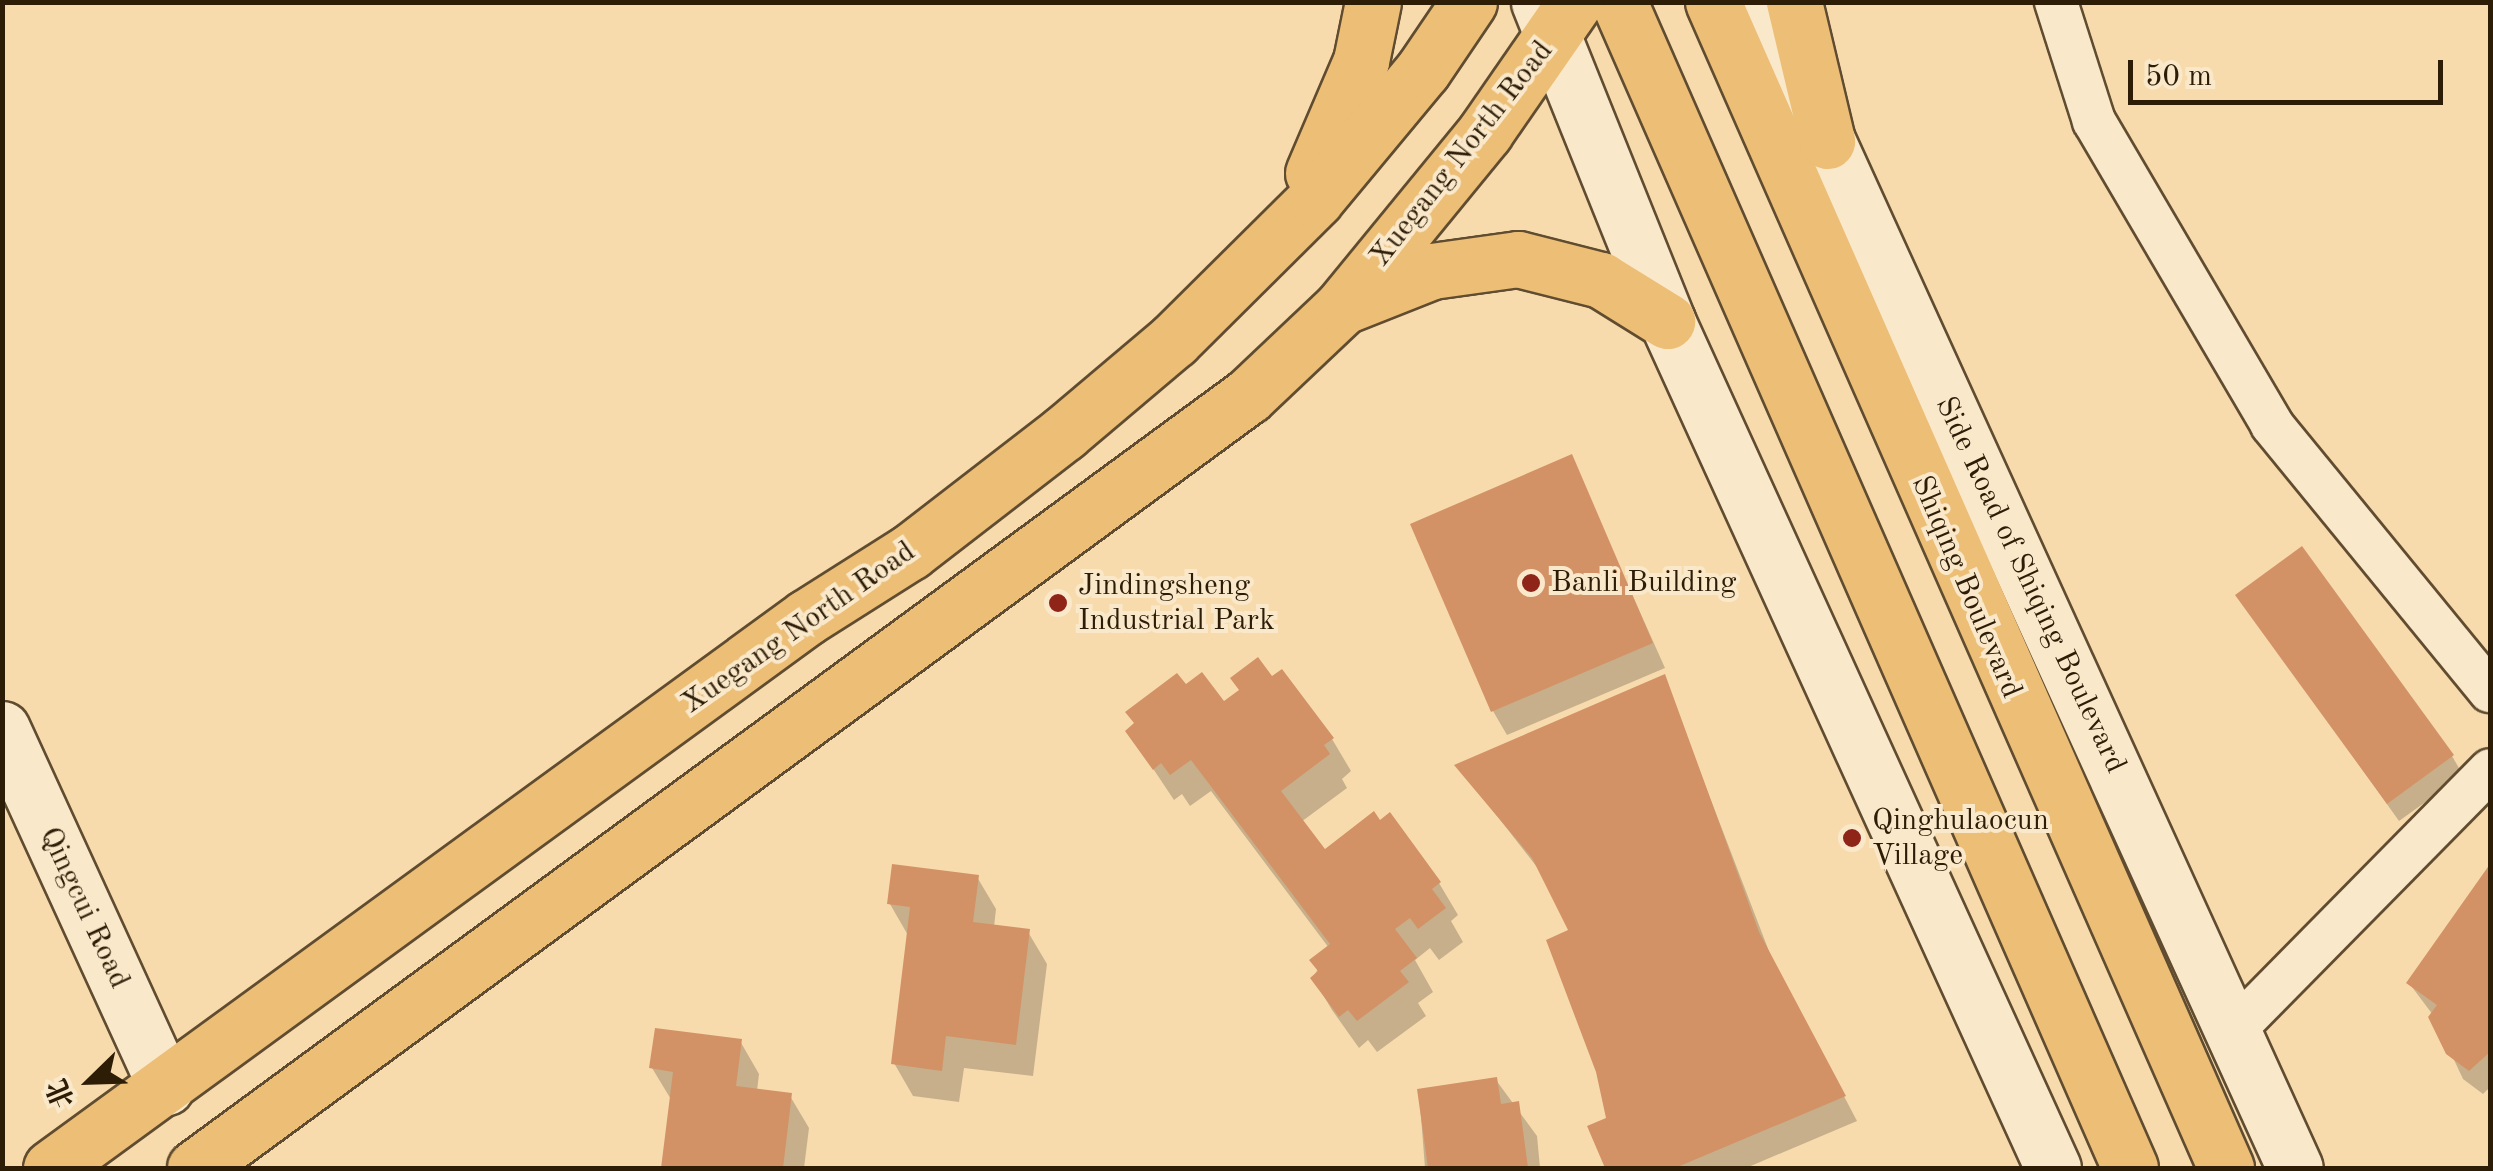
<!DOCTYPE html>
<meta charset="utf-8">
<style>
body{margin:0}
#map{position:relative;width:2493px;height:1171px;overflow:hidden;background:#f8dbad;font-family:"Old Standard TT","Noto Serif SC",serif}
div>[style]{position:absolute}
.shadow>*{inset:0;background:#0003}
.building>*{inset:0;background:#d39266}
.roads{filter:drop-shadow(2px 0 #604c30) drop-shadow(-2px 0 #604c30) drop-shadow(0 2px #604c30) drop-shadow(0 -2px #604c30)}
.street>*{height:42px;margin:-21px;padding:0 21px;transform-origin:21px;border-radius:21px;background:#fae8ca}
.secondary>*{height:55px;margin:-27.5px;padding:0 27.5px;transform-origin:27.5px;border-radius:27.5px;background:#fae8ca}
.primary>*{height:55px;margin:-27.5px;padding:0 27.5px;transform-origin:27.5px;border-radius:27.5px;background:#ecbe76}
.dots>*{width:28px;height:28px;translate:-50% -50%;box-sizing:border-box;border:5px solid #fae8ca;border-radius:50%}
span{translate:-50% -50%;white-space:nowrap;text-align:center;line-height:1.15;-webkit-text-stroke:8px #fae8ca;paint-order:stroke}
.street-label{font-size:30px;color:#2d1c06}
.poi-label{font-size:30px;color:#2d1c06}
.left{translate:0 -50%;text-align:left}
.frame{position:absolute;inset:0;border:5px solid #2d1c06;pointer-events:none}
.north{position:absolute;left:40px;top:1031px;width:100px;height:100px;-webkit-text-stroke:8px #fae8ca;paint-order:stroke;rotate:247deg;font-size:28px;font-weight:700;line-height:40px;text-align:center;color:#2d1c06}
.north::after{content:'';display:block;margin:auto;width:35px;height:45px;background:#2d1c06;clip-path:polygon(50% 0,100% 100%,50% 72%,0 100%)}
.scale{position:absolute;left:2128px;top:60px;width:315px;height:45px;box-sizing:border-box;border:5px solid #2d1c06;border-top:0;padding-left:12px;font-size:30px;line-height:35px;white-space:nowrap;color:#2d1c06;-webkit-text-stroke:8px #fae8ca;paint-order:stroke}
</style>
<div id="map">
<div class="shadow">
<div style="clip-path:polygon(1571px 458px,1665px 668px,1507px 735px,1493px 711px)"></div>
<div style="clip-path:polygon(2238px 595px,2452px 756px,2463px 775px,2399px 821px)"></div>
<div style="clip-path:polygon(1664px 678px,1772px 959px,1857px 1121px,1746px 1168px,1608px 1168px,1591px 1127px,1609px 1120px,1571px 932px,1544px 876px,1458px 766px)"></div>
<div style="clip-path:polygon(1272px 680px,1332px 739px,1351px 771px,1342px 779px,1347px 788px,1301px 822px,1324px 853px,1439px 883px,1458px 915px,1451px 921px,1463px 942px,1439px 960px,1430px 948px,1415px 960px,1433px 992px,1418px 1003px,1426px 1016px,1377px 1052px,1368px 1040px,1359px 1048px,1332px 1010px,1313px 978px,1329px 948px,1211px 791px,1190px 806px,1182px 794px,1174px 800px,1128px 731px,1185px 688px,1224px 705px)"></div>
<div style="clip-path:polygon(2490px 873px,2490px 1087px,2483px 1094px,2463px 1079px,2433px 1015px,2409px 983px)"></div>
<div style="clip-path:polygon(977px 877px,996px 909px,994px 927px,1028px 932px,1047px 964px,1033px 1076px,964px 1068px,959px 1102px,913px 1096px,894px 1063px,909px 937px,890px 904px)"></div>
<div style="clip-path:polygon(740px 1041px,759px 1074px,757px 1091px,790px 1096px,809px 1128px,804px 1168px,664px 1168px,672px 1101px,652px 1068px)"></div>
<div style="clip-path:polygon(1496px 1080px,1537px 1136px,1540px 1168px,1425px 1168px,1419px 1091px)"></div>
</div>
<div class="building">
<div style="clip-path:polygon(1572px 454px,1653px 643px,1491px 712px,1410px 524px)"></div>
<div style="clip-path:polygon(2302px 546px,2454px 755px,2387px 804px,2235px 595px)"></div>
<div style="clip-path:polygon(1258px 657px,1272px 676px,1282px 669px,1334px 738px,1324px 745px,1330px 754px,1281px 791px,1325px 849px,1374px 811px,1380px 820px,1390px 812px,1441px 882px,1432px 889px,1446px 908px,1418px 929px,1410px 918px,1395px 929px,1417px 958px,1400px 971px,1409px 982px,1357px 1021px,1348px 1010px,1339px 1017px,1310px 978px,1318px 971px,1309px 960px,1330px 944px,1191px 760px,1170px 775px,1161px 763px,1153px 770px,1125px 731px,1134px 723px,1125px 712px,1177px 673px,1186px 684px,1202px 672px,1224px 701px,1239px 690px,1230px 678px)"></div>
<div style="clip-path:polygon(1665px 674px,1759px 932px,1846px 1096px,1675px 1168px,1605px 1168px,1587px 1126px,1606px 1118px,1596px 1072px,1546px 940px,1568px 930px,1532px 858px,1454px 765px)"></div>
<div style="clip-path:polygon(892px 864px,979px 875px,973px 922px,1030px 929px,1016px 1045px,946px 1036px,942px 1071px,891px 1064px,910px 907px,887px 904px)"></div>
<div style="clip-path:polygon(2490px 864px,2490px 1052px,2469px 1071px,2446px 1054px,2428px 1017px,2437px 1005px,2406px 983px)"></div>
<div style="clip-path:polygon(655px 1028px,742px 1039px,736px 1086px,792px 1093px,783px 1168px,661px 1168px,673px 1072px,649px 1068px)"></div>
<div style="clip-path:polygon(1497px 1077px,1501px 1104px,1519px 1101px,1528px 1168px,1428px 1168px,1417px 1089px)"></div>
</div>
<div class="roads">
<div class="street">
<div style="left:2056px;top:2px;width:125px;rotate:72.3deg"></div>
<div style="left:2094px;top:121px;width:352px;rotate:59.6deg"></div>
<div style="left:2272px;top:425px;width:344px;rotate:50.7deg"></div>
<div style="left:2236px;top:1028px;width:362px;rotate:-45.4deg"></div>
</div>
<div class="secondary">
<div style="left:1539px;top:2px;width:344px;rotate:68.1deg"></div>
<div style="left:1667px;top:321px;width:931px;rotate:65.5deg"></div>
<div style="left:1764px;top:2px;width:1281px;rotate:65.52deg"></div>
<div style="left:2px;top:729px;width:394px;rotate:65.4deg"></div>
</div>
<div class="primary">
<div style="left:1619px;top:2px;width:1273px;rotate:66.33deg"></div>
<div style="left:1713px;top:2px;width:1274px;rotate:66.25deg"></div>
<div style="left:1794px;top:2px;width:143px;rotate:76.6deg"></div>
<div style="left:1313px;top:173px;width:122px;rotate:-66.8deg"></div>
<div style="left:1361px;top:61px;width:60px;rotate:-78.5deg"></div>
<div style="left:1349px;top:304px;width:89px;rotate:-21.7deg"></div>
<div style="left:1432px;top:271px;width:87px;rotate:-7.9deg"></div>
<div style="left:1518px;top:259px;width:86px;rotate:14.2deg"></div>
<div style="left:1601px;top:280px;width:78px;rotate:31.8deg"></div>
<div style="left:51px;top:1168px;width:935px;rotate:-36.09deg"></div>
<div style="left:807px;top:617px;width:122px;rotate:-32.3deg"></div>
<div style="left:910px;top:552px;width:195px;rotate:-37.7deg"></div>
<div style="left:1064px;top:433px;width:144px;rotate:-40.2deg"></div>
<div style="left:1174px;top:340px;width:199px;rotate:-44.8deg"></div>
<div style="left:1315px;top:200px;width:169px;rotate:-50.3deg"></div>
<div style="left:1423px;top:70px;width:82px;rotate:-55.9deg"></div>
<div style="left:195px;top:1168px;width:1306px;rotate:-36.25deg"></div>
<div style="left:1248px;top:396px;width:129px;rotate:-43.4deg"></div>
<div style="left:1342px;top:307px;width:226px;rotate:-50.7deg"></div>
<div style="left:1485px;top:132px;width:158px;rotate:-55.3deg"></div>
</div>
</div>
<div class="dots">
<div style="left:1531px;top:583px;background:#8f2418"></div>
<div style="left:1058px;top:603px;background:#8f2418"></div>
<div style="left:1852px;top:838px;background:#8f2418"></div>
</div>
<div class="street-label">
<span style="left:1462px;top:154px;rotate:-52deg">Xuegang North Road</span>
<span style="left:2030px;top:585px;rotate:65deg">Side Road of Shiqing Boulevard</span>
<span style="left:1966px;top:587px;rotate:67deg">Shiqing Boulevard</span>
<span style="left:799px;top:628px;rotate:-35deg">Xuegang North Road</span>
<span style="left:84px;top:908px;rotate:65deg">Qingcui Road</span>
</div>
<div class="poi-label">
<span class="left" style="left:1551px;top:583px">Banli Building</span>
<span class="left" style="left:1078px;top:603px">Jindingsheng<br>Industrial Park</span>
<span class="left" style="left:1872px;top:838px">Qinghulaocun<br>Village</span>
</div>
<div class="frame"></div>
<div class="north">北</div>
<div class="scale">50 m</div>
</div>
